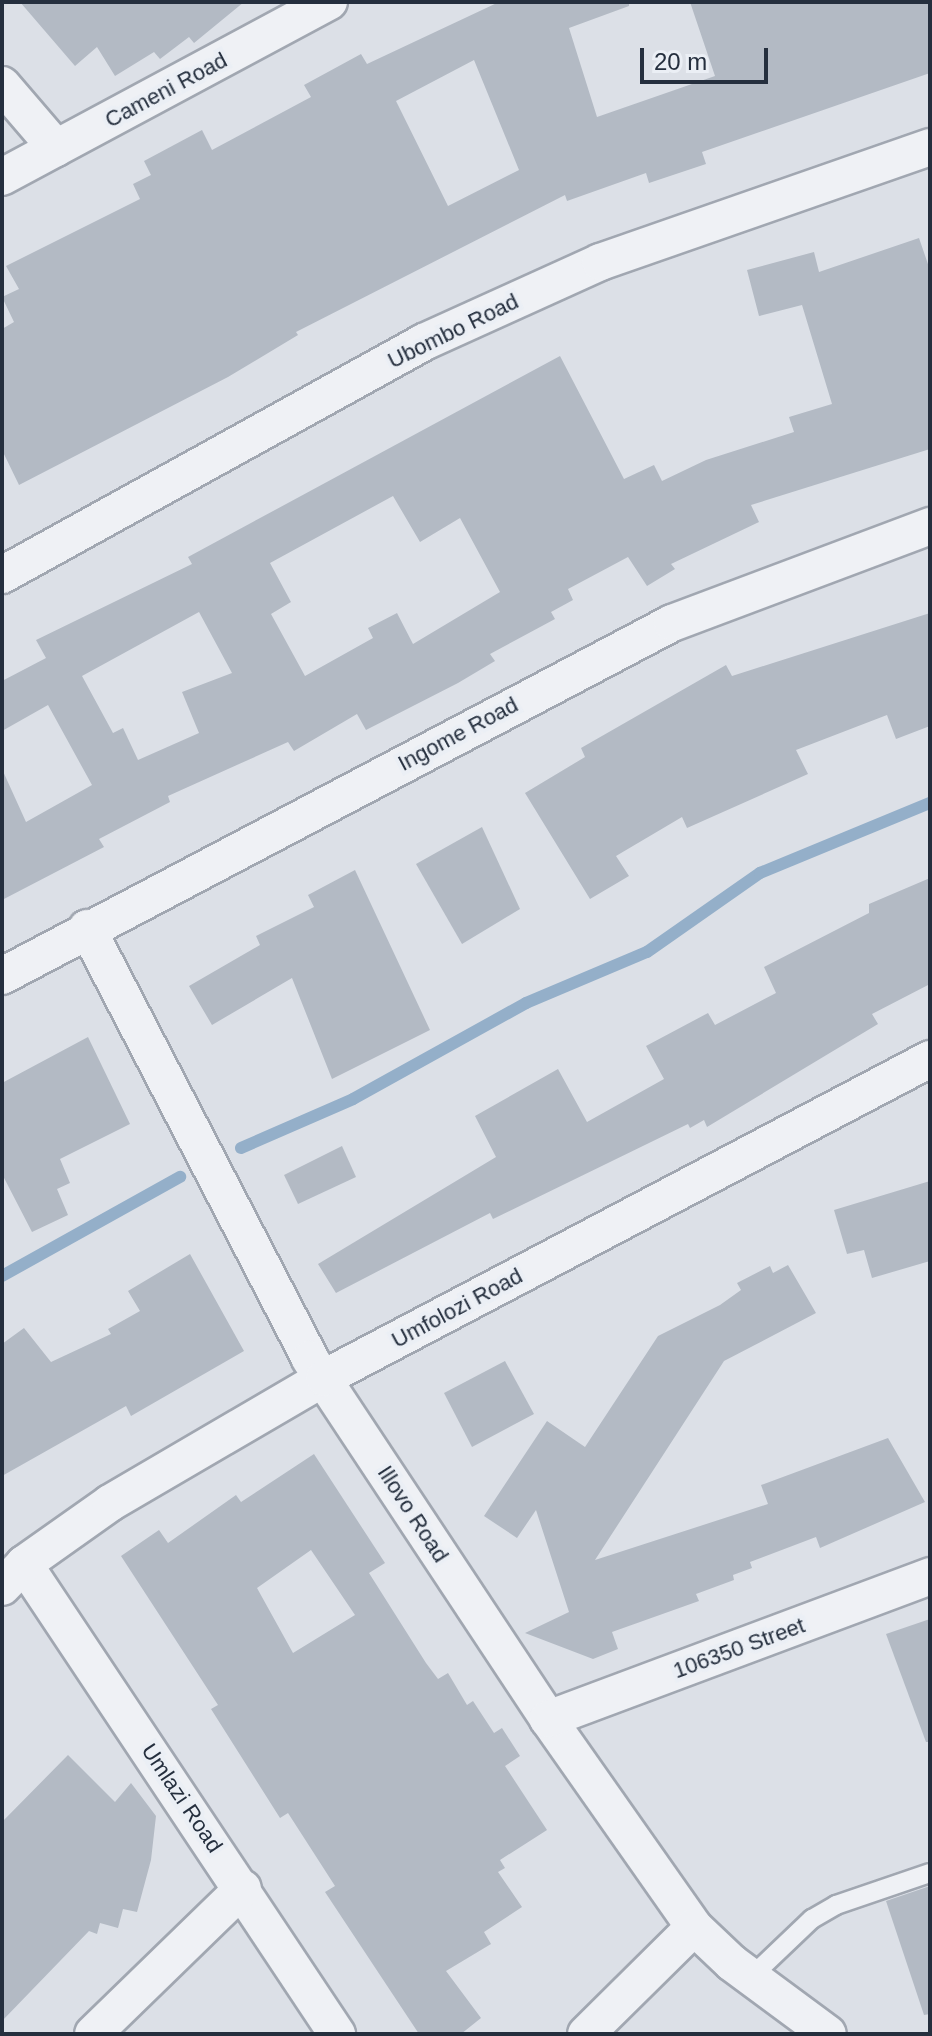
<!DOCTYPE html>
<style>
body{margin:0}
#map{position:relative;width:932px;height:2036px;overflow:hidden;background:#dce0e7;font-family:Arial,sans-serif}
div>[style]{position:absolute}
.stream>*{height:12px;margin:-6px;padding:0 6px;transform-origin:6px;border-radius:6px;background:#94afc9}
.building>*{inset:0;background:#b3bac4}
.roads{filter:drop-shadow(2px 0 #a1a7b1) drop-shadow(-2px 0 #a1a7b1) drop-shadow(0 2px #a1a7b1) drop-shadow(0 -2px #a1a7b1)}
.lane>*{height:18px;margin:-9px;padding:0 9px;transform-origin:9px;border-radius:9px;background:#eff1f5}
.street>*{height:36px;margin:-18px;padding:0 18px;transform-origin:18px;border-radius:18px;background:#eff1f5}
span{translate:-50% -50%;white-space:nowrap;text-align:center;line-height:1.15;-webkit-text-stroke:8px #ebeff5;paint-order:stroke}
.street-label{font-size:22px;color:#252f3e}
.frame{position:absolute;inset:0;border:4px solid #252f3e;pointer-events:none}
.scale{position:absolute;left:640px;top:48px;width:128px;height:36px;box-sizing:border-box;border:4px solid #252f3e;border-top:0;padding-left:10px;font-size:24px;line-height:28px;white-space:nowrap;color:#252f3e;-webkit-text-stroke:6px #ebeff5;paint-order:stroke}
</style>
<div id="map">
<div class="stream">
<div style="left:241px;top:1148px;width:122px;rotate:-23.6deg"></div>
<div style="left:353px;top:1099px;width:198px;rotate:-29deg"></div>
<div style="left:526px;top:1003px;width:131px;rotate:-22.9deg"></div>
<div style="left:647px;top:952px;width:138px;rotate:-35deg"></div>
<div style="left:760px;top:873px;width:184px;rotate:-22.4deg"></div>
<div style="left:2px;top:1276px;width:204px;rotate:-29.1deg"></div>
</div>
<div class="building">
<div style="clip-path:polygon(20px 2px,244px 2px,194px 43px,189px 37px,160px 59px,154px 52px,115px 76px,97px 47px,75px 66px)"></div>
<div style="clip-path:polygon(evenodd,499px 2px,629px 2px,629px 6px,569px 28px,597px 117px,715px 76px,690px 2px,930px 2px,930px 73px,702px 152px,706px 164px,649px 183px,646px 173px,567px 201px,565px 195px,296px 332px,298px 335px,228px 377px,19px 485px,2px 450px,2px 329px,14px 322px,2px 297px,19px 289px,6px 266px,140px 199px,133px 184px,151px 175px,144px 161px,202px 130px,212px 150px,311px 97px,304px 85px,361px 54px,367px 64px,499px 2px,474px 60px,519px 170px,448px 206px,396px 101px,474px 60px)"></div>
<div style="clip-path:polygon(evenodd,919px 238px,930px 270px,930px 449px,751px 505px,759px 522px,671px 564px,675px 569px,647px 586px,628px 557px,568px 589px,573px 600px,551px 612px,555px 619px,490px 654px,495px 661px,458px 683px,366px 730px,357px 714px,294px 751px,288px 742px,168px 796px,170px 802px,99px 839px,104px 847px,2px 900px,2px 769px,26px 822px,92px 785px,48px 705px,2px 731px,2px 681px,46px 658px,36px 640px,192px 564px,188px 557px,560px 356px,624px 479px,654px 465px,662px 481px,706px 460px,794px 432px,789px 417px,832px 404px,802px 305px,759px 316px,747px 270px,814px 252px,819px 272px,919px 238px,393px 496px,420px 542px,460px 518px,500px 592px,413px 644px,397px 613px,368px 628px,373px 638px,305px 676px,271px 614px,291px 602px,270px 563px,393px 496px,919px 238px,199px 612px,232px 673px,182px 692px,199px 733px,138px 760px,123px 728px,113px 733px,82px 676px,199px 612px)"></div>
<div style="clip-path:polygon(930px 613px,930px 726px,896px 739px,887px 715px,796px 750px,808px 774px,687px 828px,682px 817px,616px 856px,629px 876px,590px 899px,525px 793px,585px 757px,581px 748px,726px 665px,732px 676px)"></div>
<div style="clip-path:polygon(482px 827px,520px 909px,462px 944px,416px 864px)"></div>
<div style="clip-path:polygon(355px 870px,430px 1030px,332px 1079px,292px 978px,212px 1025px,189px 986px,260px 945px,256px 936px,314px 907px,308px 895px)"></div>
<div style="clip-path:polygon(930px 878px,930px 984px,872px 1014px,878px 1024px,707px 1127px,704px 1120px,690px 1128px,688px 1124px,493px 1219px,490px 1213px,336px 1293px,318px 1264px,496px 1157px,475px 1116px,558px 1069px,587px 1122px,664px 1079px,646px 1046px,708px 1013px,715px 1025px,776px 993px,764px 967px,869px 913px,869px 904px)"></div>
<div style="clip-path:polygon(88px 1037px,130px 1124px,60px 1159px,70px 1183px,57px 1189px,68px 1215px,32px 1232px,2px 1174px,2px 1083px)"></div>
<div style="clip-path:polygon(342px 1146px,356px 1177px,298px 1204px,284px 1175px)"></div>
<div style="clip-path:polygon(930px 1181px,930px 1261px,872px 1278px,864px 1250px,847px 1254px,834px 1210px)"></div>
<div style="clip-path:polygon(190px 1254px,244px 1351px,131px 1416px,126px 1406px,2px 1476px,2px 1344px,24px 1328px,51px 1362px,111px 1334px,108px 1329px,140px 1311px,128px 1291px)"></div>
<div style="clip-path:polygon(788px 1265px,816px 1313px,724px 1361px,595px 1560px,768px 1504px,761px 1485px,888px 1438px,925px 1502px,820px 1548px,816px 1537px,750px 1562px,752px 1568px,733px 1575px,734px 1580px,696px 1594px,699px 1601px,612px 1632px,618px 1649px,593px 1659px,525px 1633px,569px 1612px,536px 1510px,517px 1538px,484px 1516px,547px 1421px,585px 1447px,658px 1336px,720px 1305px,741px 1290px,737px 1283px,770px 1266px,773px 1273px)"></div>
<div style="clip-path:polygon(505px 1361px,534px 1414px,472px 1447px,444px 1393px)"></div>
<div style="clip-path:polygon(evenodd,314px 1454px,385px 1563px,369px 1573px,426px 1663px,438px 1679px,448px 1673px,467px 1705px,473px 1701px,494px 1733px,502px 1728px,520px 1756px,505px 1766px,547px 1830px,500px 1860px,505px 1868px,498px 1872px,522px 1907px,484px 1932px,491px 1944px,446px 1971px,481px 2018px,461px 2034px,419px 2034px,325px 1892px,335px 1886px,288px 1813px,280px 1818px,211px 1709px,218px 1705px,121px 1556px,159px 1530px,168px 1543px,236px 1495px,241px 1502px,314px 1454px,311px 1550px,355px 1615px,293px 1653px,257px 1588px,311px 1550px)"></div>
<div style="clip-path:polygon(930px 1619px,930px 1742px,926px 1742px,886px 1634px)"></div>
<div style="clip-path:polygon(68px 1755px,115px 1802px,131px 1783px,156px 1816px,151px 1860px,137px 1912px,123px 1909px,118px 1928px,100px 1923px,97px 1934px,89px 1931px,2px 2021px,2px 1822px)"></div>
<div style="clip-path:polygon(930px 1886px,930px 2014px,924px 2015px,886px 1901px)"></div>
</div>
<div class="roads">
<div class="lane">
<div style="left:751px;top:1977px;width:84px;rotate:-43.6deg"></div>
<div style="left:812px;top:1919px;width:28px;rotate:-30deg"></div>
<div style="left:836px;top:1905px;width:99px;rotate:-18.8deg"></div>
</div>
<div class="street">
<div style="left:2px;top:85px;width:83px;rotate:49.4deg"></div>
<div style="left:2px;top:177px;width:371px;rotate:-28.2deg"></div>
<div style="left:2px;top:575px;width:482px;rotate:-28.9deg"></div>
<div style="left:424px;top:342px;width:193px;rotate:-24.4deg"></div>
<div style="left:600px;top:262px;width:349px;rotate:-19.2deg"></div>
<div style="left:87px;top:928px;width:485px;rotate:62.6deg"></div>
<div style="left:310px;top:1359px;width:432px;rotate:56.5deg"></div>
<div style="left:548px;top:1719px;width:254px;rotate:54.9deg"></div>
<div style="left:694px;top:1927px;width:52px;rotate:43.5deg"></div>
<div style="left:732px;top:1963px;width:119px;rotate:36.5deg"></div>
<div style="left:2px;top:976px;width:757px;rotate:-27.78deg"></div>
<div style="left:672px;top:623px;width:276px;rotate:-20.6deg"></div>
<div style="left:24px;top:1564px;width:565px;rotate:56.34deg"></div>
<div style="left:2px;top:1587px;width:32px;rotate:-46deg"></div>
<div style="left:24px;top:1564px;width:105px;rotate:-35.3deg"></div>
<div style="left:110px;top:1503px;width:248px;rotate:-30.3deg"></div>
<div style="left:324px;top:1378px;width:685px;rotate:-27.76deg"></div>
<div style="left:548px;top:1719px;width:408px;rotate:-20.5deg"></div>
<div style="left:93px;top:2034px;width:209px;rotate:-44.2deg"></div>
<div style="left:586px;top:2034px;width:152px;rotate:-44.7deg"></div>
</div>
</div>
<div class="street-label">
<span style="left:166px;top:90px;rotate:-28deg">Cameni Road</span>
<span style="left:453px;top:331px;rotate:-26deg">Ubombo Road</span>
<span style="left:458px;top:734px;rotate:-28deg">Ingome Road</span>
<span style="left:457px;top:1308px;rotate:-28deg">Umfolozi Road</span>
<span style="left:413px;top:1514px;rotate:57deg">Illovo Road</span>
<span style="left:739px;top:1648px;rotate:-20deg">106350 Street</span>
<span style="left:182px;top:1798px;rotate:56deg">Umlazi Road</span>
</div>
<div class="frame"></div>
<div class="scale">20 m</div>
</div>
